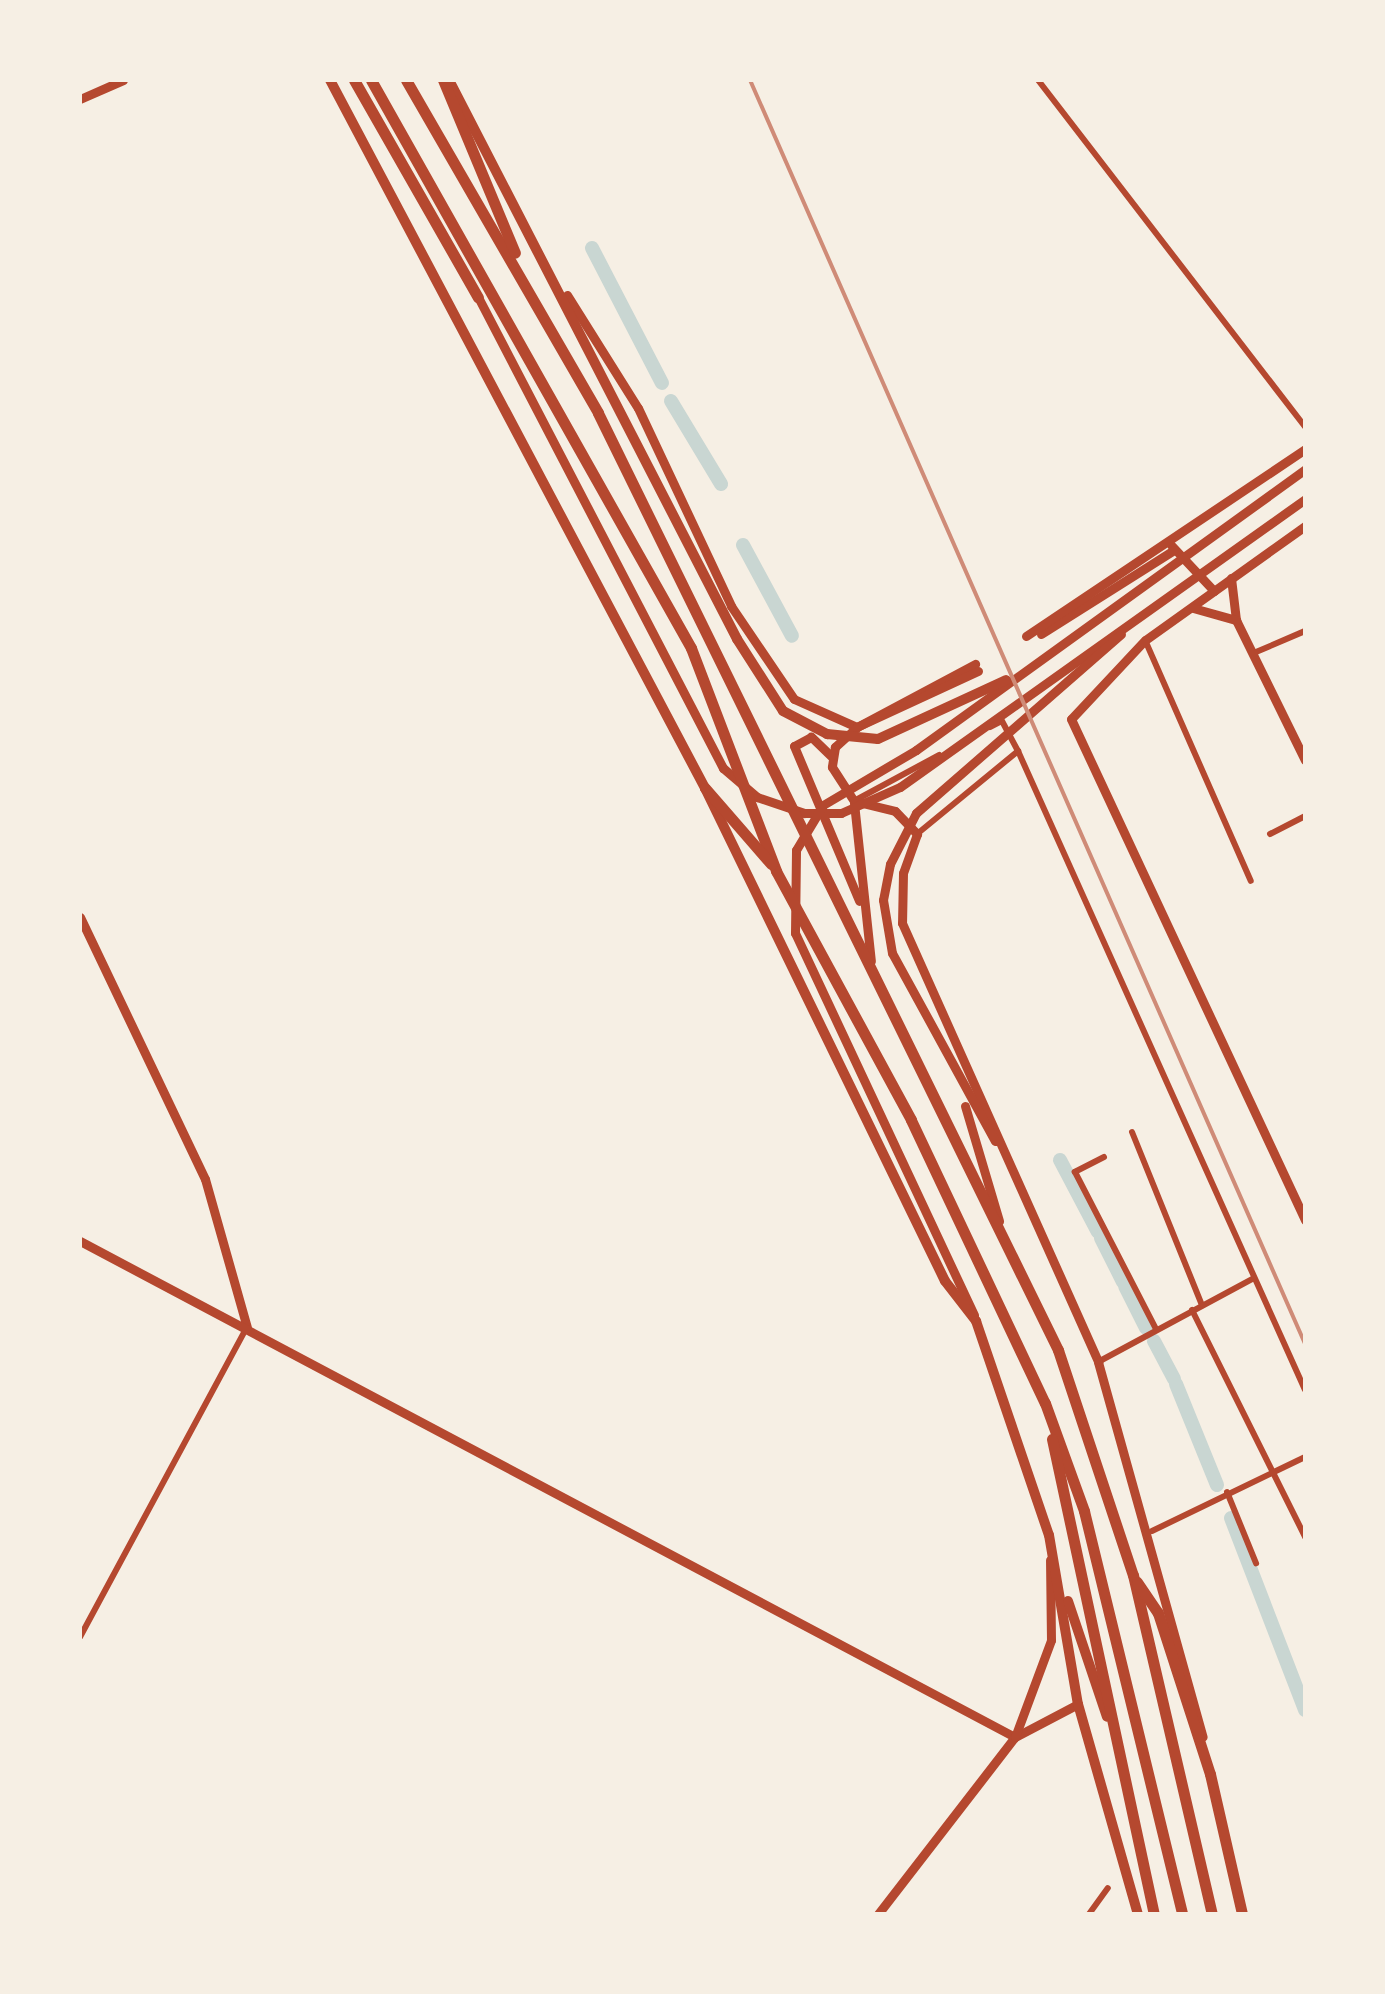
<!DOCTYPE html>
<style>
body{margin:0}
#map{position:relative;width:1385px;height:1994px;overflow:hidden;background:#f6efe4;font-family:"DejaVu Sans",sans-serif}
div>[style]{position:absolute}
.canal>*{height:14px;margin:-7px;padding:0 7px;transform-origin:7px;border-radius:7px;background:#c9d6d2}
.minor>*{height:6px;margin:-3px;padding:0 3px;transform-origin:3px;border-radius:3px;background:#b5482f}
.tertiary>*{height:9px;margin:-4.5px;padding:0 4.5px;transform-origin:4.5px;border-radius:4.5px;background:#b5482f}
.secondary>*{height:9px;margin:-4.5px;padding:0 4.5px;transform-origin:4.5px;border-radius:4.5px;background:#b5482f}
.primary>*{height:10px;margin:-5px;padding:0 5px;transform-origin:5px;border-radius:5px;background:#b5482f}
.trunk>*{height:11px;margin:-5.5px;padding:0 5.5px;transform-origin:5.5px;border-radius:5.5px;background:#b5482f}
.rail>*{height:4px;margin:-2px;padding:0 2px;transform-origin:2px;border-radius:2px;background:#cf8b77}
span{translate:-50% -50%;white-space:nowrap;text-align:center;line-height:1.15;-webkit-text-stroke:10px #f6efe4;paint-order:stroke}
.frame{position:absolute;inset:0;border:82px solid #f6efe4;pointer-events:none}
</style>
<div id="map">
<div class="canal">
<div style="left:592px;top:248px;width:152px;rotate:62.6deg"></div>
<div style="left:671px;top:401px;width:97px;rotate:58.9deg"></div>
<div style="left:743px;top:545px;width:103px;rotate:61.7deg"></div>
<div style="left:1060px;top:1160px;width:81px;rotate:62.2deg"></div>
<div style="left:1101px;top:1238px;width:49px;rotate:63.4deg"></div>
<div style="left:1125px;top:1286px;width:47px;rotate:63.4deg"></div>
<div style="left:1154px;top:1341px;width:43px;rotate:62.2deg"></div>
<div style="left:1176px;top:1384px;width:109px;rotate:67.9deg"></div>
<div style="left:1231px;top:1518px;width:206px;rotate:68.9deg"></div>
</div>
<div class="minor">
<div style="left:1038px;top:80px;width:438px;rotate:52.4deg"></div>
<div style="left:1145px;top:640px;width:263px;rotate:66.3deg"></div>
<div style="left:1256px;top:652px;width:53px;rotate:-23.2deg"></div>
<div style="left:990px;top:727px;width:13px;rotate:-27deg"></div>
<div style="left:1002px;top:721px;width:34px;rotate:62deg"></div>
<div style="left:854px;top:801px;width:97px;rotate:-28.4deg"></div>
<div style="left:917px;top:834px;width:131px;rotate:-39.4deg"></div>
<div style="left:1018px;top:751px;width:700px;rotate:65.81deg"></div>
<div style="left:1270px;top:834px;width:39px;rotate:-27deg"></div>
<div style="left:1132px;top:1132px;width:187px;rotate:68deg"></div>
<div style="left:1104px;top:1157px;width:33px;rotate:153deg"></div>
<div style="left:1075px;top:1172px;width:177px;rotate:62.7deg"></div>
<div style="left:1192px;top:1310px;width:254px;rotate:63.5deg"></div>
<div style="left:1098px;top:1362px;width:177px;rotate:-28.3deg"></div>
<div style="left:1227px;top:1492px;width:77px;rotate:67.8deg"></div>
<div style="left:1152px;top:1531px;width:170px;rotate:-25.8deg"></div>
<div style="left:80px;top:1637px;width:352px;rotate:-61.7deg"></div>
<div style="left:1089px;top:1914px;width:32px;rotate:-54deg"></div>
</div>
<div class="tertiary">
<div style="left:567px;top:295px;width:133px;rotate:57.9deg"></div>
<div style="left:638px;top:408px;width:219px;rotate:64.8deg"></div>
<div style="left:731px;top:606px;width:112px;rotate:55.9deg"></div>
<div style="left:794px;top:699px;width:69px;rotate:24deg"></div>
<div style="left:857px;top:727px;width:134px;rotate:-28.1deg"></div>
<div style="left:1305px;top:526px;width:196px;rotate:144.5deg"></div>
<div style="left:1145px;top:640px;width:108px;rotate:133.1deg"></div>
<div style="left:1071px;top:719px;width:553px;rotate:64.96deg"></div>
<div style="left:1171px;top:545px;width:63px;rotate:46.9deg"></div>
<div style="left:1231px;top:578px;width:42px;rotate:83.2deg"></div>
<div style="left:1236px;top:620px;width:156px;rotate:63.8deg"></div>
<div style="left:1193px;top:608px;width:45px;rotate:15.6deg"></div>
<div style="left:1041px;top:634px;width:157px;rotate:-32.3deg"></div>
<div style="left:1026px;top:636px;width:336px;rotate:-33.8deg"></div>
<div style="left:978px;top:671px;width:133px;rotate:155.2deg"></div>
<div style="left:857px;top:727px;width:30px;rotate:138deg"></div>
<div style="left:835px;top:747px;width:20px;rotate:99deg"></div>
<div style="left:832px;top:767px;width:40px;rotate:57.1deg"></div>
<div style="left:854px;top:801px;width:42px;rotate:13.7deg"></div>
<div style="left:895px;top:811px;width:32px;rotate:46deg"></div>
<div style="left:917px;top:834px;width:41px;rotate:109.7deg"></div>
<div style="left:903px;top:873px;width:50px;rotate:91.1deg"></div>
<div style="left:902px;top:923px;width:481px;rotate:65.9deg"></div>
<div style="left:1098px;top:1362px;width:389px;rotate:74.4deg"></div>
<div style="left:831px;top:756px;width:28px;rotate:-136deg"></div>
<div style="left:811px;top:737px;width:19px;rotate:152deg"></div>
<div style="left:794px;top:746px;width:168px;rotate:67.2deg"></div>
<div style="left:854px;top:803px;width:159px;rotate:83.9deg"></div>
<div style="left:80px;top:917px;width:290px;rotate:64.5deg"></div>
<div style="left:205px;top:1179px;width:154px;rotate:74.2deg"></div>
</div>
<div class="secondary">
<div style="left:80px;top:99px;width:47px;rotate:-23.8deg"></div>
<div style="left:478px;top:297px;width:531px;rotate:62.52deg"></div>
<div style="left:723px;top:768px;width:45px;rotate:40.5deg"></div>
<div style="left:757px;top:797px;width:50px;rotate:18.8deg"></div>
<div style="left:804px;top:813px;width:37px"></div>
<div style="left:841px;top:813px;width:64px;rotate:-23.8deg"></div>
<div style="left:900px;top:787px;width:497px;rotate:-35.4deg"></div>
<div style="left:965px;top:1106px;width:120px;rotate:73.5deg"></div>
<div style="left:995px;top:1141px;width:214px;rotate:-118.7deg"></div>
<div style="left:892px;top:953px;width:54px;rotate:-99.6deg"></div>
<div style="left:883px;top:900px;width:37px;rotate:-79deg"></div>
<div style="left:890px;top:864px;width:57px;rotate:-63deg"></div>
<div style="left:916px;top:813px;width:272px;rotate:-41.1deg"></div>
<div style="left:80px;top:1241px;width:1058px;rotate:27.95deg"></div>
<div style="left:974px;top:1315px;width:422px;rotate:-115.1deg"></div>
<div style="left:795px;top:933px;width:83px;rotate:-89.3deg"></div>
<div style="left:796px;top:850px;width:52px;rotate:-59deg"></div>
<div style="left:823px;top:805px;width:108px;rotate:-30.6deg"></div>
<div style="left:916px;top:750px;width:480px;rotate:-35.8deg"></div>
<div style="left:1015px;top:1737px;width:71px;rotate:-27.6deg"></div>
<div style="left:878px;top:1914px;width:224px;rotate:-52.3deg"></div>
<div style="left:1015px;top:1737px;width:103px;rotate:-69.6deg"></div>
<div style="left:1051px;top:1640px;width:80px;rotate:-90.7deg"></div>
</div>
<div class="primary">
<div style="left:330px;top:80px;width:801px;rotate:62.09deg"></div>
<div style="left:705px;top:788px;width:548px;rotate:64.04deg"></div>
<div style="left:945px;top:1281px;width:51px;rotate:52.2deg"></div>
<div style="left:976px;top:1321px;width:226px;rotate:71.2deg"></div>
<div style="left:1049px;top:1535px;width:171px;rotate:80.3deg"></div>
<div style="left:1078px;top:1704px;width:218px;rotate:74.1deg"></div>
<div style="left:449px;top:80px;width:629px;rotate:62.74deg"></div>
<div style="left:737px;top:639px;width:85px;rotate:57.4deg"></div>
<div style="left:783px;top:711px;width:50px;rotate:27.6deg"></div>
<div style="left:827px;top:734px;width:51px;rotate:5.6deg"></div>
<div style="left:878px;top:739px;width:141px;rotate:-24.7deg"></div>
<div style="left:1068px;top:1601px;width:122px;rotate:71.4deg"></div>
</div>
<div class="trunk">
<div style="left:354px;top:80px;width:250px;rotate:60.3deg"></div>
<div style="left:371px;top:80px;width:652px;rotate:60.6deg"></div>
<div style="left:691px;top:648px;width:239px;rotate:69.1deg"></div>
<div style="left:776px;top:871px;width:283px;rotate:61.5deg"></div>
<div style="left:911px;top:1120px;width:313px;rotate:64.7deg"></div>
<div style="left:1045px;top:1403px;width:115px;rotate:70.1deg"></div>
<div style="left:1084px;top:1511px;width:415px;rotate:76.3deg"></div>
<div style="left:406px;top:80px;width:384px;rotate:60deg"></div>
<div style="left:598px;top:413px;width:1044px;rotate:63.85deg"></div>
<div style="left:1058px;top:1350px;width:237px;rotate:71.6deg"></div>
<div style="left:1133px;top:1575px;width:348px;rotate:76.9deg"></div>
<div style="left:443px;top:80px;width:187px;rotate:67.4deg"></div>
<div style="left:705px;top:788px;width:101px;rotate:49deg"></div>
<div style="left:1052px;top:1439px;width:486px;rotate:77.9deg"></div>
<div style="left:1137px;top:1582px;width:37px;rotate:56deg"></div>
<div style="left:1158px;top:1613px;width:169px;rotate:72.1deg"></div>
<div style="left:1210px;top:1774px;width:144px;rotate:77.1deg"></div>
</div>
<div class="rail">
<div style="left:750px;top:80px;width:1380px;rotate:66.29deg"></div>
</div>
<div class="frame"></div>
</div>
